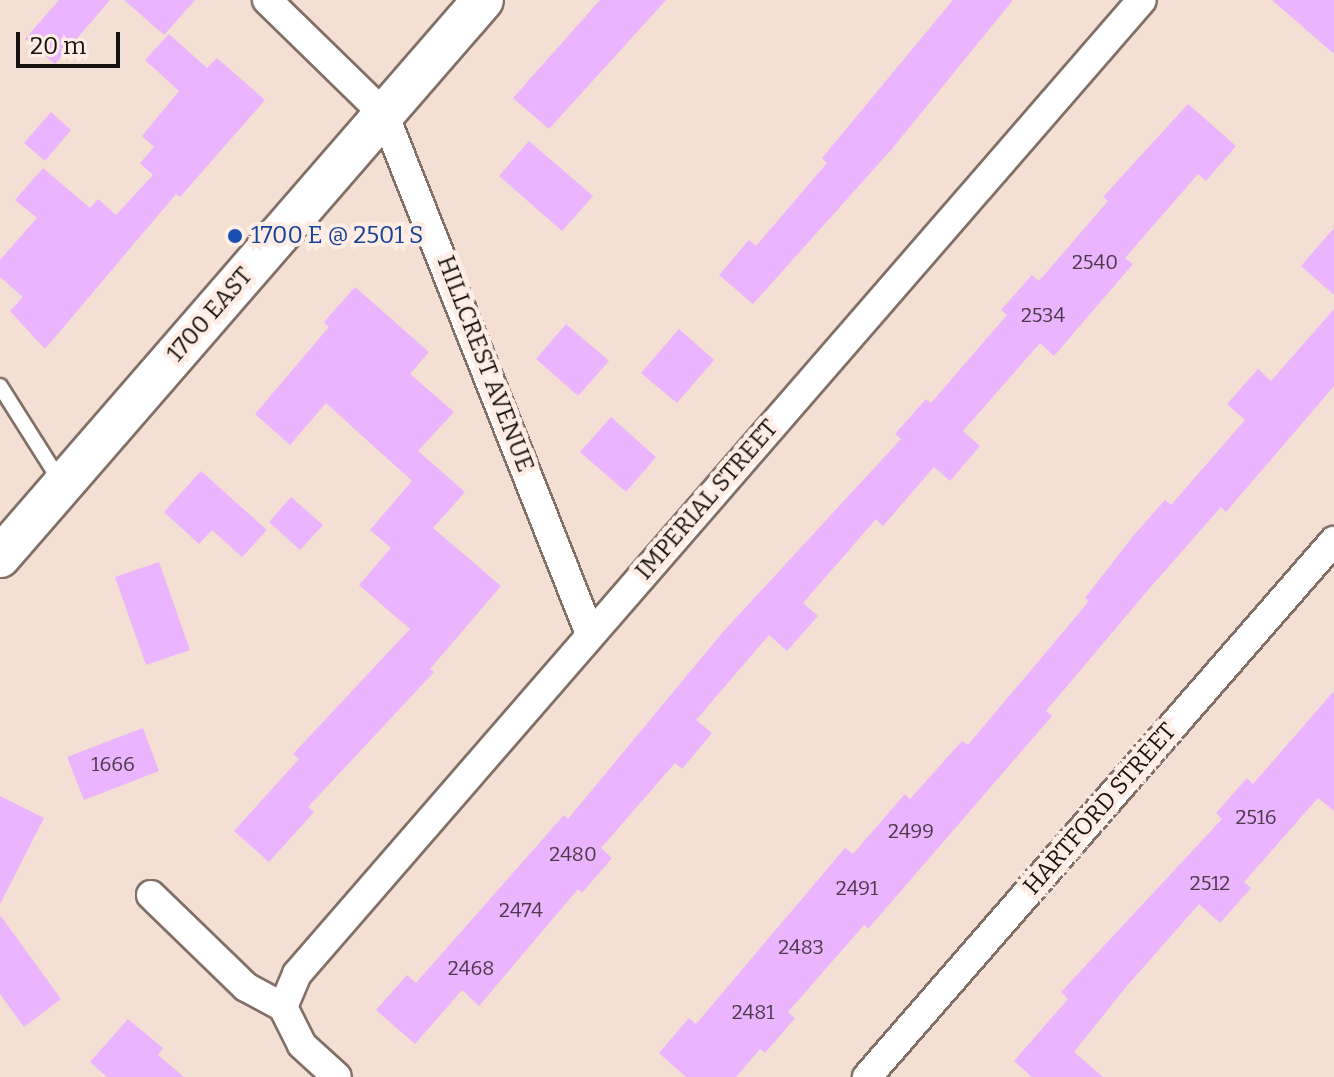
<!DOCTYPE html>
<style>
body{margin:0}
#map{position:relative;width:1334px;height:1077px;overflow:hidden;background:#f3dfd4;font-family:Bitter,serif}
div>[style]{position:absolute}
.building>*{inset:0;background:#eab4fe}
.roads{filter:drop-shadow(2px 0 #827066) drop-shadow(-2px 0 #827066) drop-shadow(0 2px #827066) drop-shadow(0 -2px #827066)}
.lane>*{height:14px;margin:-7px;padding:0 7px;transform-origin:7px;border-radius:7px;background:#fff}
.street>*{height:28px;margin:-14px;padding:0 14px;transform-origin:14px;border-radius:14px;background:#fff}
.secondary>*{height:40px;margin:-20px;padding:0 20px;transform-origin:20px;border-radius:20px;background:#fff}
.dots>*{width:22px;height:22px;translate:-50% -50%;box-sizing:border-box;border:4px solid #feede4;border-radius:50%}
span{translate:-50% -50%;white-space:nowrap;text-align:center;line-height:1.15;-webkit-text-stroke:8px #feede4;paint-order:stroke}
.number-label{font-size:20px;color:#4c3a4a}
.number-label span{-webkit-text-stroke-width:0}
.transit-label{font-size:24px;color:#164399}
.left{translate:0 -50%;text-align:left}
.street-label{font-size:24px;color:#18120e}
.scale{position:absolute;left:16px;top:32px;width:104px;height:36px;box-sizing:border-box;border:4px solid #18120e;border-top:0;padding-left:10px;font-size:24px;line-height:28px;white-space:nowrap;color:#18120e;-webkit-text-stroke:6px #feede4;paint-order:stroke}
</style>
<div id="map">
<div class="building">
<div style="clip-path:polygon(59px 0,110px 0,55px 64px,25px 39px)"></div>
<div style="clip-path:polygon(124px 0,195px 0,164px 35px)"></div>
<div style="clip-path:polygon(600px 0,666px 0,549px 129px,513px 98px)"></div>
<div style="clip-path:polygon(953px 0,1013px 0,891px 150px,753px 304px,719px 275px,749px 240px,756px 246px,827px 163px,822px 158px)"></div>
<div style="clip-path:polygon(1272px 0,1334px 0,1334px 54px)"></div>
<div style="clip-path:polygon(169px 34px,207px 68px,217px 58px,265px 100px,180px 197px,176px 194px,45px 349px,10px 311px,23px 297px,0 277px,0 260px,37px 218px,15px 200px,43px 168px,90px 208px,98px 199px,116px 215px,153px 175px,140px 163px,154px 147px,142px 136px,179px 91px,145px 60px)"></div>
<div style="clip-path:polygon(1188px 104px,1236px 146px,1206px 181px,1198px 174px,1125px 258px,1133px 264px,1054px 356px,1040px 343px,963px 431px,980px 446px,950px 481px,934px 467px,883px 526px,876px 519px,803px 603px,818px 616px,787px 651px,769px 635px,696px 720px,712px 733px,682px 769px,675px 763px,601px 848px,612px 858px,582px 893px,578px 889px,479px 1006px,462px 990px,415px 1044px,376px 1010px,407px 975px,416px 983px,564px 815px,568px 819px,722px 633px,901px 439px,895px 434px,926px 399px,931px 403px,1007px 315px,1001px 310px,1032px 275px,1039px 281px,1108px 201px,1103px 197px)"></div>
<div style="clip-path:polygon(51px 112px,71px 130px,45px 161px,24px 143px)"></div>
<div style="clip-path:polygon(529px 141px,593px 196px,562px 231px,499px 176px)"></div>
<div style="clip-path:polygon(1334px 228px,1334px 295px,1301px 266px)"></div>
<div style="clip-path:polygon(355px 287px,429px 352px,410px 374px,454px 412px,418px 451px,465px 492px,433px 528px,501px 586px,430px 669px,434px 672px,308px 807px,314px 812px,269px 862px,234px 831px,299px 759px,293px 754px,410px 629px,359px 585px,391px 548px,370px 530px,412px 481px,326px 403px,290px 445px,255px 414px,329px 327px,324px 322px)"></div>
<div style="clip-path:polygon(1334px 309px,1334px 386px,1226px 512px,1221px 507px,1148px 590px,1046px 711px,1052px 716px,868px 929px,864px 925px,788px 1012px,795px 1018px,765px 1053px,760px 1049px,736px 1077px,686px 1077px,659px 1053px,689px 1018px,696px 1024px,845px 848px,853px 854px,905px 794px,910px 799px,962px 741px,968px 745px,1089px 601px,1085px 598px,1134px 535px,1165px 500px,1171px 505px,1245px 420px,1227px 404px,1258px 369px,1271px 381px)"></div>
<div style="clip-path:polygon(566px 324px,609px 361px,578px 396px,536px 359px)"></div>
<div style="clip-path:polygon(679px 329px,714px 360px,677px 403px,641px 373px)"></div>
<div style="clip-path:polygon(611px 417px,656px 457px,626px 492px,580px 452px)"></div>
<div style="clip-path:polygon(201px 471px,267px 530px,242px 557px,212px 530px,199px 544px,164px 512px)"></div>
<div style="clip-path:polygon(291px 497px,323px 525px,300px 550px,269px 522px)"></div>
<div style="clip-path:polygon(159px 562px,190px 650px,146px 665px,115px 577px)"></div>
<div style="clip-path:polygon(1334px 691px,1334px 811px,1318px 798px,1244px 882px,1251px 888px,1220px 923px,1199px 904px,1126px 987px,1074px 1052px,1103px 1077px,1032px 1077px,1014px 1061px,1068px 999px,1061px 992px,1222px 819px,1216px 813px,1247px 778px,1253px 784px)"></div>
<div style="clip-path:polygon(143px 728px,159px 771px,84px 800px,67px 757px)"></div>
<div style="clip-path:polygon(0 796px,44px 818px,0 904px)"></div>
<div style="clip-path:polygon(0 915px,61px 999px,24px 1027px,0 994px)"></div>
<div style="clip-path:polygon(128px 1019px,163px 1048px,158px 1055px,184px 1077px,107px 1077px,90px 1062px)"></div>
</div>
<div class="roads">
<div class="lane">
<div style="left:0;top:386px;width:112px;rotate:57.7deg"></div>
</div>
<div class="street">
<div style="left:267px;top:0;width:163px;rotate:44.3deg"></div>
<div style="left:384px;top:114px;width:559px;rotate:68.39deg"></div>
<div style="left:151px;top:895px;width:132px;rotate:44.1deg"></div>
<div style="left:246px;top:987px;width:42px;rotate:28.4deg"></div>
<div style="left:283px;top:1007px;width:42px;rotate:63.4deg"></div>
<div style="left:302px;top:1045px;width:47px;rotate:42.4deg"></div>
<div style="left:283px;top:1007px;width:36px;rotate:-67deg"></div>
<div style="left:297px;top:974px;width:1289px;rotate:-49.06deg"></div>
<div style="left:867px;top:1077px;width:711px;rotate:-48.94deg"></div>
</div>
<div class="secondary">
<div style="left:0;top:557px;width:737px;rotate:-49.07deg"></div>
</div>
</div>
<div class="dots">
<div style="left:235px;top:236px;background:#1a4fb4"></div>
</div>
<div class="number-label">
<span style="left:1095px;top:262px">2540</span>
<span style="left:1043px;top:315px">2534</span>
<span style="left:113px;top:764px">1666</span>
<span style="left:1256px;top:817px">2516</span>
<span style="left:911px;top:831px">2499</span>
<span style="left:573px;top:854px">2480</span>
<span style="left:1210px;top:883px">2512</span>
<span style="left:857px;top:888px">2491</span>
<span style="left:521px;top:910px">2474</span>
<span style="left:801px;top:947px">2483</span>
<span style="left:471px;top:968px">2468</span>
<span style="left:753px;top:1012px">2481</span>
</div>
<div class="transit-label">
<span class="left" style="left:251px;top:236px">1700 E @ 2501 S</span>
</div>
<div class="street-label">
<span style="left:210px;top:315px;rotate:-49deg">1700 EAST</span>
<span style="left:485px;top:364px;rotate:69deg">HILLCREST AVENUE</span>
<span style="left:707px;top:500px;rotate:-49deg">IMPERIAL STREET</span>
<span style="left:1100px;top:809px;rotate:-49deg">HARTFORD STREET</span>
</div>
<div class="scale">20 m</div>
</div>
